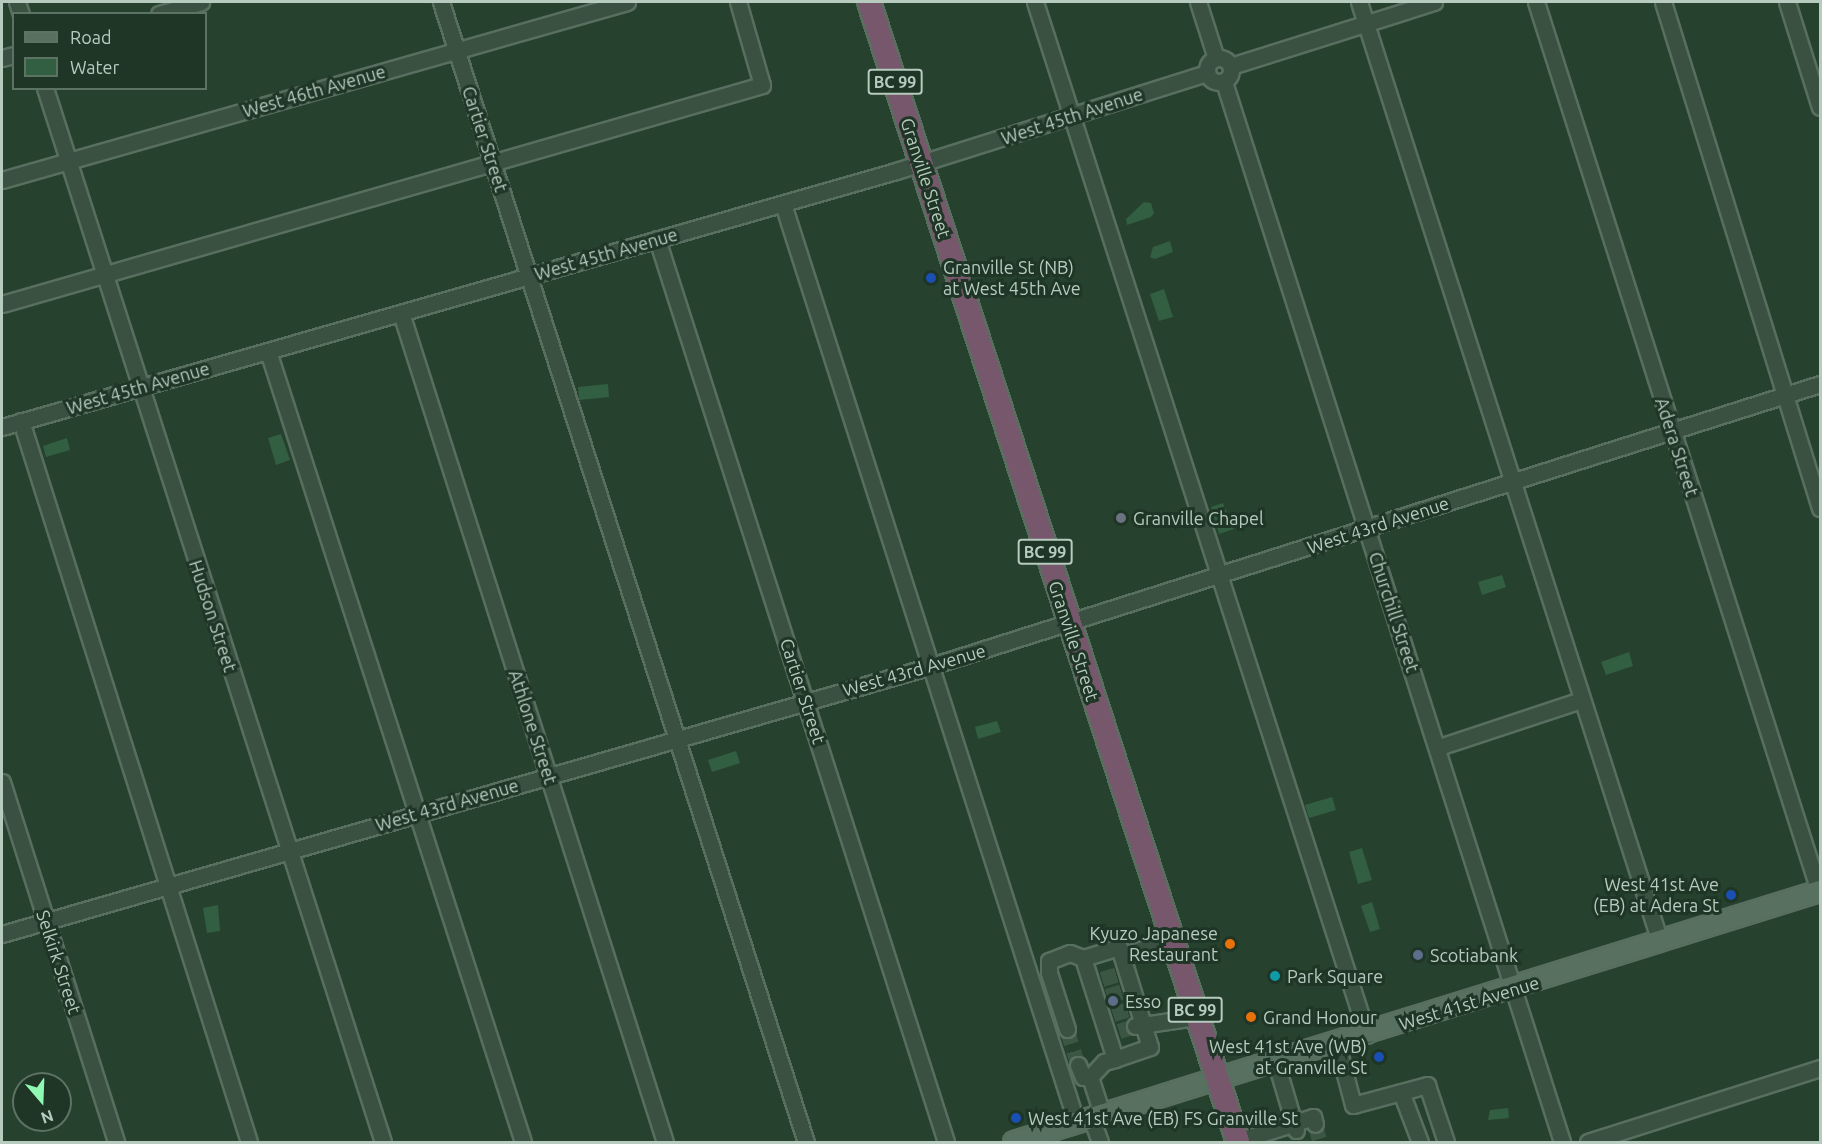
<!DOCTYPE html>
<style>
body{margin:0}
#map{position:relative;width:1822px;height:1144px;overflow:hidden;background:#26412e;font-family:Ubuntu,sans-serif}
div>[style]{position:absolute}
.water>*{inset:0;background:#325f41}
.minor-tunnel>*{height:15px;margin-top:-7.5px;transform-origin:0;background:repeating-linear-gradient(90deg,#3c5644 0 15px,transparent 0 23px)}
.roads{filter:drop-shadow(2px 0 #586e5f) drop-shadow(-2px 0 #586e5f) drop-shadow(0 2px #586e5f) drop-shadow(0 -2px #586e5f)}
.minor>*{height:15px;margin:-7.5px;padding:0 7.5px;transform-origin:7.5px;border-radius:7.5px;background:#3a5041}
.minor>.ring{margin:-7.5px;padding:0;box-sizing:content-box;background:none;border:15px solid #3a5041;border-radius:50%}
.major>*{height:20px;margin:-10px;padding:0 10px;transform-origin:10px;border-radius:10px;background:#587060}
.highway>*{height:22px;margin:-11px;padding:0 11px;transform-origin:11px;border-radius:11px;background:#76576b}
.dots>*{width:16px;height:16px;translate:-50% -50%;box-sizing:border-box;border:3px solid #1f3626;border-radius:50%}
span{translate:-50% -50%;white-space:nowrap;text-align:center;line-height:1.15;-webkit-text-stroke:6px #1f3626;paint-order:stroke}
.shield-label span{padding:2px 4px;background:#1f3626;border:2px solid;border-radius:4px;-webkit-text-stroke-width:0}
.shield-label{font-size:16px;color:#b7cbbe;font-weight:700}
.street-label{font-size:18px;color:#b7cbbe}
.poi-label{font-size:18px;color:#b7cbbe}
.left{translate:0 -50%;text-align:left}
.right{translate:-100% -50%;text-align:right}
.frame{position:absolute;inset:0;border:3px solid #b7cbbe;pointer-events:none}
.legend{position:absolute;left:12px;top:12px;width:195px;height:78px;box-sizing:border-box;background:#1f3626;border:2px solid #5c7263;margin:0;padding:8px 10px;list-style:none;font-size:18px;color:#b7cbbe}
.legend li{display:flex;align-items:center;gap:12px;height:30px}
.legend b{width:30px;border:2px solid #5c7263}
.north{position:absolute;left:12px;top:1072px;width:60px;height:60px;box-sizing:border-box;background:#1f3626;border:2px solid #5c7263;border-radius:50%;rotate:161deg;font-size:16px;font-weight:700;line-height:24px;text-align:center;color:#b7cbbe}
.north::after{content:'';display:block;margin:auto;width:21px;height:27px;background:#8ff8b3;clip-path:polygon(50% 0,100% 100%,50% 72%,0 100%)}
</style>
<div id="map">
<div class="water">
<div style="clip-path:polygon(1144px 202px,1151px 203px,1154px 213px,1151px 217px,1127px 225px,1126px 219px)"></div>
<div style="clip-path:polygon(1170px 241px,1173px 252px,1155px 259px,1150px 257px,1153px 247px)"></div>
<div style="clip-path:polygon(1164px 289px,1173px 317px,1159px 321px,1150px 294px)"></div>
<div style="clip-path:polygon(608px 384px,609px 397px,579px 400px,578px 387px)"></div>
<div style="clip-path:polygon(281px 434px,290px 460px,276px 465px,268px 438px)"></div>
<div style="clip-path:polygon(67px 438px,70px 450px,46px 457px,43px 446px)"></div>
<div style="clip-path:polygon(1223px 503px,1234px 529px,1219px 534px,1211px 507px)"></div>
<div style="clip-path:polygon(1502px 575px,1506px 587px,1482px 595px,1478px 582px)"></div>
<div style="clip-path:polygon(1629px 652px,1633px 666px,1606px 675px,1601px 662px)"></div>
<div style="clip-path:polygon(997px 721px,1001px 732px,978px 739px,975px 727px)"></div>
<div style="clip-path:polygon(736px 751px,740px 763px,712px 772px,708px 760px)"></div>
<div style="clip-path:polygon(1332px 797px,1336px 810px,1309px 818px,1305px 805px)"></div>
<div style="clip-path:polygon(1362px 848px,1372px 880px,1358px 884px,1349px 852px)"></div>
<div style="clip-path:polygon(1372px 902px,1380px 929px,1370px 932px,1361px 906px)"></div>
<div style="clip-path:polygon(218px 905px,220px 931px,207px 933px,203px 908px)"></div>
<div style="clip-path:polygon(1508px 1108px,1509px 1118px,1488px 1120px,1490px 1110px)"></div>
</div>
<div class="minor-tunnel">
<div style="left:1102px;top:979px;width:17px;rotate:-17deg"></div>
<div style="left:1107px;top:996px;width:17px;rotate:-17deg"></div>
<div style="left:1113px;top:1014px;width:17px;rotate:-17deg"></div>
<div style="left:1067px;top:1029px;width:38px;rotate:73deg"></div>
<div style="left:1119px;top:1031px;width:17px;rotate:-17deg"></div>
<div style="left:1315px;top:1124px;width:19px;rotate:74deg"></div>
</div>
<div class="roads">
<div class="minor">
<div style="left:17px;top:2px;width:13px;rotate:72deg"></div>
<div style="left:441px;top:2px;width:1197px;rotate:72.25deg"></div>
<div style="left:1035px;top:2px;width:1085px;rotate:72.18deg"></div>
<div style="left:1198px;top:2px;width:59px;rotate:72.2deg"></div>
<div style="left:1359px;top:2px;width:987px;rotate:72.24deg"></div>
<div style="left:1536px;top:2px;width:933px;rotate:72.34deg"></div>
<div style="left:1663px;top:2px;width:530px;rotate:72.76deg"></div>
<div style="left:1787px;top:2px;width:110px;rotate:72.6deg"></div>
<div style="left:159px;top:14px;width:44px;rotate:-15.9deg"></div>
<div class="ring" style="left:1207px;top:58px;width:9px;height:9px"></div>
<div style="left:2px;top:58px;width:12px;rotate:-14deg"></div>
<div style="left:1231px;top:66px;width:213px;rotate:-17.5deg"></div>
<div style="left:1224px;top:82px;width:1113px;rotate:72.31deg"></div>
<div style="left:45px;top:88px;width:1107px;rotate:72.22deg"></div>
<div style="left:2px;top:180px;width:650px;rotate:-15.9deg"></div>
<div style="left:783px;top:204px;width:966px;rotate:72.28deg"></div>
<div style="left:657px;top:239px;width:948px;rotate:72.25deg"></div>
<div style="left:2px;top:304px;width:791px;rotate:-16.07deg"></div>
<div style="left:762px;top:85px;width:86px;rotate:-106.1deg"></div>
<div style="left:401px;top:313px;width:870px;rotate:72.34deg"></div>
<div style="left:268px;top:351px;width:831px;rotate:72.13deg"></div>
<div style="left:21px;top:421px;width:756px;rotate:72.45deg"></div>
<div style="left:2px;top:427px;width:930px;rotate:-15.98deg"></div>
<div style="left:896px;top:171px;width:326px;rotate:-17.5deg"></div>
<div style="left:1439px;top:747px;width:150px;rotate:-18.3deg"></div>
<div style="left:2px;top:782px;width:378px;rotate:72.4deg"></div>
<div style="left:2px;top:934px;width:967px;rotate:-16.09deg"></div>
<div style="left:931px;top:666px;width:933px;rotate:-17.6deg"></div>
<div style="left:1122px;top:956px;width:53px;rotate:-18.8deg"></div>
<div style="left:1135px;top:1026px;width:63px;rotate:-8.3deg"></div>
<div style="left:1067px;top:1029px;width:59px;rotate:-107.8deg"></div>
<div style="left:1049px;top:973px;width:12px;rotate:-90deg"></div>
<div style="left:1049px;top:961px;width:22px;rotate:-21deg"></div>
<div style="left:1070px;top:953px;width:14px;rotate:21deg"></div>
<div style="left:1337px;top:1044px;width:63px;rotate:75.3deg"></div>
<div style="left:1353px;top:1105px;width:77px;rotate:-15.1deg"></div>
<div style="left:1427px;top:1085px;width:60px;rotate:71.6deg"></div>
<div style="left:1276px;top:1063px;width:70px;rotate:73.4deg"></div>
<div style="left:1078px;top:1065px;width:13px;rotate:67deg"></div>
<div style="left:1083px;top:1077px;width:7px"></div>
<div style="left:1401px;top:1092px;width:53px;rotate:69.2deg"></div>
<div style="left:1103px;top:1117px;width:42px;rotate:-108deg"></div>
<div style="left:1090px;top:1077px;width:21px;rotate:-47deg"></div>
<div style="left:1104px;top:1062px;width:11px;rotate:-15deg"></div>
<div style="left:1115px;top:1059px;width:37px;rotate:-19deg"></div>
<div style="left:1150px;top:1047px;width:105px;rotate:-107.2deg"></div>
<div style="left:1119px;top:947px;width:38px;rotate:163deg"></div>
<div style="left:1083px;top:958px;width:106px;rotate:72.4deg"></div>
<div style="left:1092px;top:1120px;width:23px;rotate:70deg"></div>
<div style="left:1238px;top:1141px;width:79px;rotate:-17.7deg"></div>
<div style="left:1313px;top:1117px;width:7px;rotate:74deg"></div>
<div style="left:1588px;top:1142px;width:244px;rotate:-17.7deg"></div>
</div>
<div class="major">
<div style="left:1014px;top:1142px;width:844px;rotate:-17.3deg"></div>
</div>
<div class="highway">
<div style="left:869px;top:2px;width:1198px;rotate:72.06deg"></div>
</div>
</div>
<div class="dots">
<div style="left:931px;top:278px;background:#1a4fb4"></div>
<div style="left:1121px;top:518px;background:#6b7280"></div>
<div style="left:1731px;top:895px;background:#1a4fb4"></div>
<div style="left:1230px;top:944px;background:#e8710a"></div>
<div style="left:1418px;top:955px;background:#5c6f8a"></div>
<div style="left:1275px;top:976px;background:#0f9aa8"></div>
<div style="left:1113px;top:1001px;background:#5c6f8a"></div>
<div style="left:1251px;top:1017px;background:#e8710a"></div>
<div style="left:1379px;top:1057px;background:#1a4fb4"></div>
<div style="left:1016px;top:1118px;background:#1a4fb4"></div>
</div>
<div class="shield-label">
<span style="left:895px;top:82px">BC 99</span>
<span style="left:1045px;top:552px">BC 99</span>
<span style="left:1195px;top:1010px">BC 99</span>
</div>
<div class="street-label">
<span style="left:314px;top:91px;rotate:-16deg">West 46th Avenue</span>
<span style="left:1072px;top:116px;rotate:-18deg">West 45th Avenue</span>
<span style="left:485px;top:139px;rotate:72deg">Cartier Street</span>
<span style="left:926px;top:178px;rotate:72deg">Granville Street</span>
<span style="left:606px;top:254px;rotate:-16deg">West 45th Avenue</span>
<span style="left:138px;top:388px;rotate:-16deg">West 45th Avenue</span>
<span style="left:1677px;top:447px;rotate:72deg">Adera Street</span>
<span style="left:1378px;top:525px;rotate:-18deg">West 43rd Avenue</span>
<span style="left:1394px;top:612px;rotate:72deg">Churchill Street</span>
<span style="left:213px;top:616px;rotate:72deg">Hudson Street</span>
<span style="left:1074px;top:641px;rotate:72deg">Granville Street</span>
<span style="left:914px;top:670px;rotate:-16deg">West 43rd Avenue</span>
<span style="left:803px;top:691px;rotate:72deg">Cartier Street</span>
<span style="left:533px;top:727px;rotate:72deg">Athlone Street</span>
<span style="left:447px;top:805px;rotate:-16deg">West 43rd Avenue</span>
<span style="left:59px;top:962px;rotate:72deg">Selkirk Street</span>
<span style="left:1469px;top:1003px;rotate:-17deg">West 41st Avenue</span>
</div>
<div class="poi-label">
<span class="left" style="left:943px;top:278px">Granville St (NB)<br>at West 45th Ave</span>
<span class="left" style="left:1133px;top:518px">Granville Chapel</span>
<span class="right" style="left:1719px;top:895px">West 41st Ave<br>(EB) at Adera St</span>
<span class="right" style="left:1218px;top:944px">Kyuzo Japanese<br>Restaurant</span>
<span class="left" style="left:1430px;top:955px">Scotiabank</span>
<span class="left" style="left:1287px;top:976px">Park Square</span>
<span class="left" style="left:1125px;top:1001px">Esso</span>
<span class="left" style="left:1263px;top:1017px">Grand Honour</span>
<span class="right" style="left:1367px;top:1057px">West 41st Ave (WB)<br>at Granville St</span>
<span class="left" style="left:1028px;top:1118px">West 41st Ave (EB) FS Granville St</span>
</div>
<div class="frame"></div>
<ul class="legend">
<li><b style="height:8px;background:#587060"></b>Road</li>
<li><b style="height:16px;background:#325f41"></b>Water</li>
</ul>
<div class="north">N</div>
</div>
